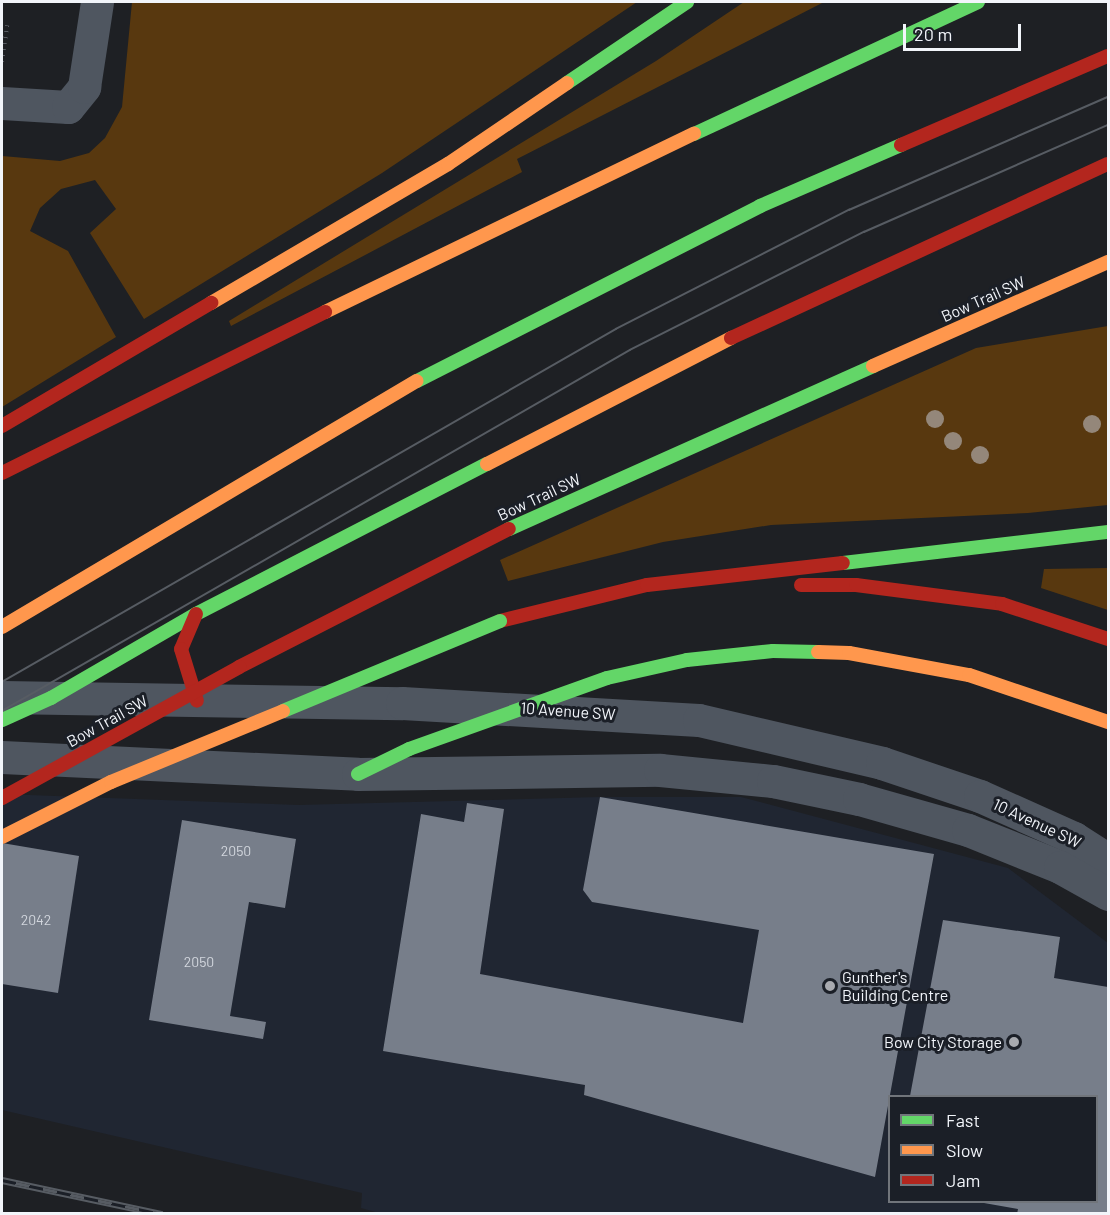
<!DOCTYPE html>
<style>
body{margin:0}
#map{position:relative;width:1110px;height:1215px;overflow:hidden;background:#1e2024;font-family:Barlow,sans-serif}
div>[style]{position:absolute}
.built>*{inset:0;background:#202632}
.green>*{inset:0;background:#58380f}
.building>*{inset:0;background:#777e8a}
.path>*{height:4px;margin-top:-2px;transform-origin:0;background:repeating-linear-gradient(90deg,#5a5e66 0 1.5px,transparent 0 6px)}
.street>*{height:33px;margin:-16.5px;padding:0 16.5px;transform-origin:16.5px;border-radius:16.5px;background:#4f5660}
.fast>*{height:14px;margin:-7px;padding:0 7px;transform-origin:7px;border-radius:7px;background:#63d668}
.slow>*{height:14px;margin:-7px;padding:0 7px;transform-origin:7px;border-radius:7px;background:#ff974d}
.jam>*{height:14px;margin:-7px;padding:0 7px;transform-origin:7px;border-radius:7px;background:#b3261e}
.tram>*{height:1.5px;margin:-0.75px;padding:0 0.75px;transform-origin:0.75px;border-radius:0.75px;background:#575c63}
.rail>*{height:7px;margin-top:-3.5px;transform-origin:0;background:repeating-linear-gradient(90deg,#1b1f27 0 14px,#575c63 0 28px);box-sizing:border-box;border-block:2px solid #575c63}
.fast-bridge>*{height:14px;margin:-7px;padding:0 7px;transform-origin:7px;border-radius:7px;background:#63d668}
.slow-bridge>*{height:14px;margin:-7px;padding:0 7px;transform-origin:7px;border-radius:7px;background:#ff974d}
.jam-bridge>*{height:14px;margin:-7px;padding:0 7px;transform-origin:7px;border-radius:7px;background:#b3261e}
.trees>*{width:18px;height:18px;margin:-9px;border-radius:50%;background:#94877a}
.dots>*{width:16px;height:16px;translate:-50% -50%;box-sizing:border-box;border:3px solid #1b1f27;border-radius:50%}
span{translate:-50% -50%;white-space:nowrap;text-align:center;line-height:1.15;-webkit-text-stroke:6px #1b1f27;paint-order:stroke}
.number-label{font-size:14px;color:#d3d7de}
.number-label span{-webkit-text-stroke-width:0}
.street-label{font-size:16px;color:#f2f5fa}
.poi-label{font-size:16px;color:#f2f5fa}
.left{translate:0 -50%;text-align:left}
.right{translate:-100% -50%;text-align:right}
.frame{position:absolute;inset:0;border:3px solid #f2f5fa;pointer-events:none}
.legend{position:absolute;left:888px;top:1095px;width:210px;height:108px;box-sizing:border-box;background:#1b1f27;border:2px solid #71757b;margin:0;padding:8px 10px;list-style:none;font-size:18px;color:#f2f5fa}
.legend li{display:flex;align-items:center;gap:12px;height:30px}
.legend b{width:30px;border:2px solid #71757b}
.scale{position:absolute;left:903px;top:24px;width:118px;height:27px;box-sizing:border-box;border:3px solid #f2f5fa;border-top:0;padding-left:8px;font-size:18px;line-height:21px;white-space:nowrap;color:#f2f5fa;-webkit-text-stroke:4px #1b1f27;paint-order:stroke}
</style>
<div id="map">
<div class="built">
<div style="clip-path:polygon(evenodd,2px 794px,298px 805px,600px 797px,741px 797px,1008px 868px,1108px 943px,1108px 1213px,379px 1213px,361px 1208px,362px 1193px,2px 1110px,2px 794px,890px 1096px,1096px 1096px,1096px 1202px,890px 1202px,890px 1096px)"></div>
</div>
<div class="green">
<div style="clip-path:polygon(132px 2px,637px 2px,382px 173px,144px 319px,90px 233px,116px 209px,95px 180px,61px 189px,40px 208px,30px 231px,68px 251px,116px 337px,2px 407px,2px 156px,60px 161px,89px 153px,105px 138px,122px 107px)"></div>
<div style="clip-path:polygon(744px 2px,824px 2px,517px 159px,522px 172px,231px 326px,229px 321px,656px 61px)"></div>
<div style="clip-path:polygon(1108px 326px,1108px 505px,1028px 513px,771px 525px,663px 542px,508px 581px,500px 560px,976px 348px)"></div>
<div style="clip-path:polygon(1108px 568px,1108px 610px,1041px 588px,1044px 569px)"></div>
</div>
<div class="building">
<div style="clip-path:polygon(600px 797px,934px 854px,875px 1177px,584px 1095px,585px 1085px,383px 1051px,421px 814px,464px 822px,467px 803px,504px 809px,480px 974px,743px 1023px,759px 930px,592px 902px,583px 890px)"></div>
<div style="clip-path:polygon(182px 820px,296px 839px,285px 908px,249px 902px,230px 1016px,266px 1022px,263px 1039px,149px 1020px)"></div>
<div style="clip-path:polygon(2px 843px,79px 856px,58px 993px,2px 984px)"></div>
<div style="clip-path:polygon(943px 920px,1060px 937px,1054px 978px,1108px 987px,1108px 1214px,1017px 1214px,1018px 1209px,984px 1203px,1096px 1202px,1096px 1096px,910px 1096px)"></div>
</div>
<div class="path">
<div style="left:2px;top:62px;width:37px;rotate:-82deg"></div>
</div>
<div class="street">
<div style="left:2px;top:103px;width:66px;rotate:3.5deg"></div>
<div style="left:68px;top:107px;width:26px;rotate:-51deg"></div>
<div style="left:84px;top:87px;width:86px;rotate:-81.3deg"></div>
<div style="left:2px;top:697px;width:400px;rotate:0.9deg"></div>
<div style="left:402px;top:703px;width:297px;rotate:3.3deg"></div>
<div style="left:699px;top:720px;width:188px;rotate:13.2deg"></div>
<div style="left:882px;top:763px;width:103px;rotate:18.6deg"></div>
<div style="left:980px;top:796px;width:103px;rotate:24.1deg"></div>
<div style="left:1074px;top:838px;width:40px;rotate:32.9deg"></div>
<div style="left:2px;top:757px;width:356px;rotate:2.7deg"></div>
<div style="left:358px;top:774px;width:302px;rotate:-0.8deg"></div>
<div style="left:660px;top:770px;width:114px;rotate:5.6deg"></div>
<div style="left:773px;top:781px;width:88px;rotate:11.8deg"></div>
<div style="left:859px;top:799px;width:113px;rotate:15.9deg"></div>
<div style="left:968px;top:830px;width:99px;rotate:21.9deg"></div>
<div style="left:1060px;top:867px;width:55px;rotate:29.4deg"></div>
</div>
<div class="fast">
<div style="left:567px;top:83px;width:145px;rotate:-34deg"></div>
<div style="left:694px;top:134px;width:313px;rotate:-24.9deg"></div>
<div style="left:417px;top:381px;width:385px;rotate:-27deg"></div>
<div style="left:760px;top:206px;width:154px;rotate:-23.4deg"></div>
<div style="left:509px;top:529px;width:399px;rotate:-24.1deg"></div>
<div style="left:843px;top:563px;width:267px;rotate:-6.7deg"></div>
<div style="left:2px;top:720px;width:54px;rotate:-24.2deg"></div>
<div style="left:51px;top:698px;width:168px;rotate:-30.1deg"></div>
<div style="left:196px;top:614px;width:327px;rotate:-27.3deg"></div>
<div style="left:358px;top:774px;width:57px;rotate:-26.1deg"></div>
<div style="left:409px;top:749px;width:210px;rotate:-19.7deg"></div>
<div style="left:607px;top:678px;width:82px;rotate:-12.7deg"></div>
<div style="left:687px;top:660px;width:86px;rotate:-6deg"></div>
<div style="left:773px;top:651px;width:45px;rotate:1.3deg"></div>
</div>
<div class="slow">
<div style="left:211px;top:303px;width:275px;rotate:-30.4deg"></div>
<div style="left:448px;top:164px;width:144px;rotate:-34.2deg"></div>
<div style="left:325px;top:312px;width:410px;rotate:-25.8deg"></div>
<div style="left:873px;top:366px;width:257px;rotate:-23.9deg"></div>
<div style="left:487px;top:464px;width:275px;rotate:-27.3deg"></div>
<div style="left:2px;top:627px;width:482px;rotate:-30.7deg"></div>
<div style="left:818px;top:652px;width:31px;rotate:2deg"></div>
<div style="left:849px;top:653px;width:122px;rotate:10.4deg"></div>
<div style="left:969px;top:675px;width:147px;rotate:18.7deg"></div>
</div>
<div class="jam">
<div style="left:901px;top:145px;width:225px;rotate:-23.3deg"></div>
<div style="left:731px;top:338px;width:415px;rotate:-24.8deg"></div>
<div style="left:2px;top:426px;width:243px;rotate:-30.5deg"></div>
<div style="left:2px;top:473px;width:361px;rotate:-26.5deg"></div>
<div style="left:801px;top:585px;width:55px"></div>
<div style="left:856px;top:585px;width:147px;rotate:7.4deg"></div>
<div style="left:1002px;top:604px;width:112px;rotate:18.3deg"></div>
<div style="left:196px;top:614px;width:38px;rotate:113deg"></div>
<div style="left:181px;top:649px;width:54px;rotate:72.9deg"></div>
<div style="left:500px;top:621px;width:151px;rotate:-13.8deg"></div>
<div style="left:647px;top:585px;width:197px;rotate:-6.4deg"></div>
<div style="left:239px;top:667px;width:303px;rotate:-27.1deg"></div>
</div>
<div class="tram">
<div style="left:2px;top:682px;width:708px;rotate:-29.9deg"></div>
<div style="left:616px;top:329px;width:262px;rotate:-27.1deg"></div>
<div style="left:849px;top:210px;width:283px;rotate:-23.6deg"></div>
<div style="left:2px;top:711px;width:724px;rotate:-29.89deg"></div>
<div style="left:630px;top:350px;width:262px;rotate:-26.8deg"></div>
<div style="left:864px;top:232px;width:266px;rotate:-23.7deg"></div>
</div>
<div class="rail">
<div style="left:2px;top:1180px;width:164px;rotate:12deg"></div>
</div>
<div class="fast-bridge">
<div style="left:283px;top:711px;width:235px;rotate:-22.5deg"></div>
</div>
<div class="slow-bridge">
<div style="left:2px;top:837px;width:122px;rotate:-26.8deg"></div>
<div style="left:111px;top:782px;width:186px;rotate:-22.4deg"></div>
</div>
<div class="jam-bridge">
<div style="left:2px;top:798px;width:271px;rotate:-28.9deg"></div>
</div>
<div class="trees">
<div style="left:935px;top:419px"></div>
<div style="left:1092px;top:424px"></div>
<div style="left:953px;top:441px"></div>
<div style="left:980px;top:455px"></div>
</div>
<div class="dots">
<div style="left:830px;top:986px;background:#a8aaaf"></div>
<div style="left:1014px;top:1042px;background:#a8aaaf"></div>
</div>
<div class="number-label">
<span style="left:236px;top:851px">2050</span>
<span style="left:36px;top:920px">2042</span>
<span style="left:199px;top:962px">2050</span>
</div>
<div class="street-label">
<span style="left:983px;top:299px;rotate:-24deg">Bow Trail SW</span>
<span style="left:539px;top:497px;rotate:-25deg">Bow Trail SW</span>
<span style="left:568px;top:711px;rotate:4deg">10 Avenue SW</span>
<span style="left:107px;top:721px;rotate:-29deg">Bow Trail SW</span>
<span style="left:1037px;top:823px;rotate:25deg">10 Avenue SW</span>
</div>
<div class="poi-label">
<span class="left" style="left:842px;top:986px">Gunther's<br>Building Centre</span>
<span class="right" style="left:1002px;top:1042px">Bow City Storage</span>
</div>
<div class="frame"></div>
<ul class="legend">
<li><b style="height:8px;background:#63d668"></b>Fast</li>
<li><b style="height:8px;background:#ff974d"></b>Slow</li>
<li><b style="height:8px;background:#b3261e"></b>Jam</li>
</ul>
<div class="scale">20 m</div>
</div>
